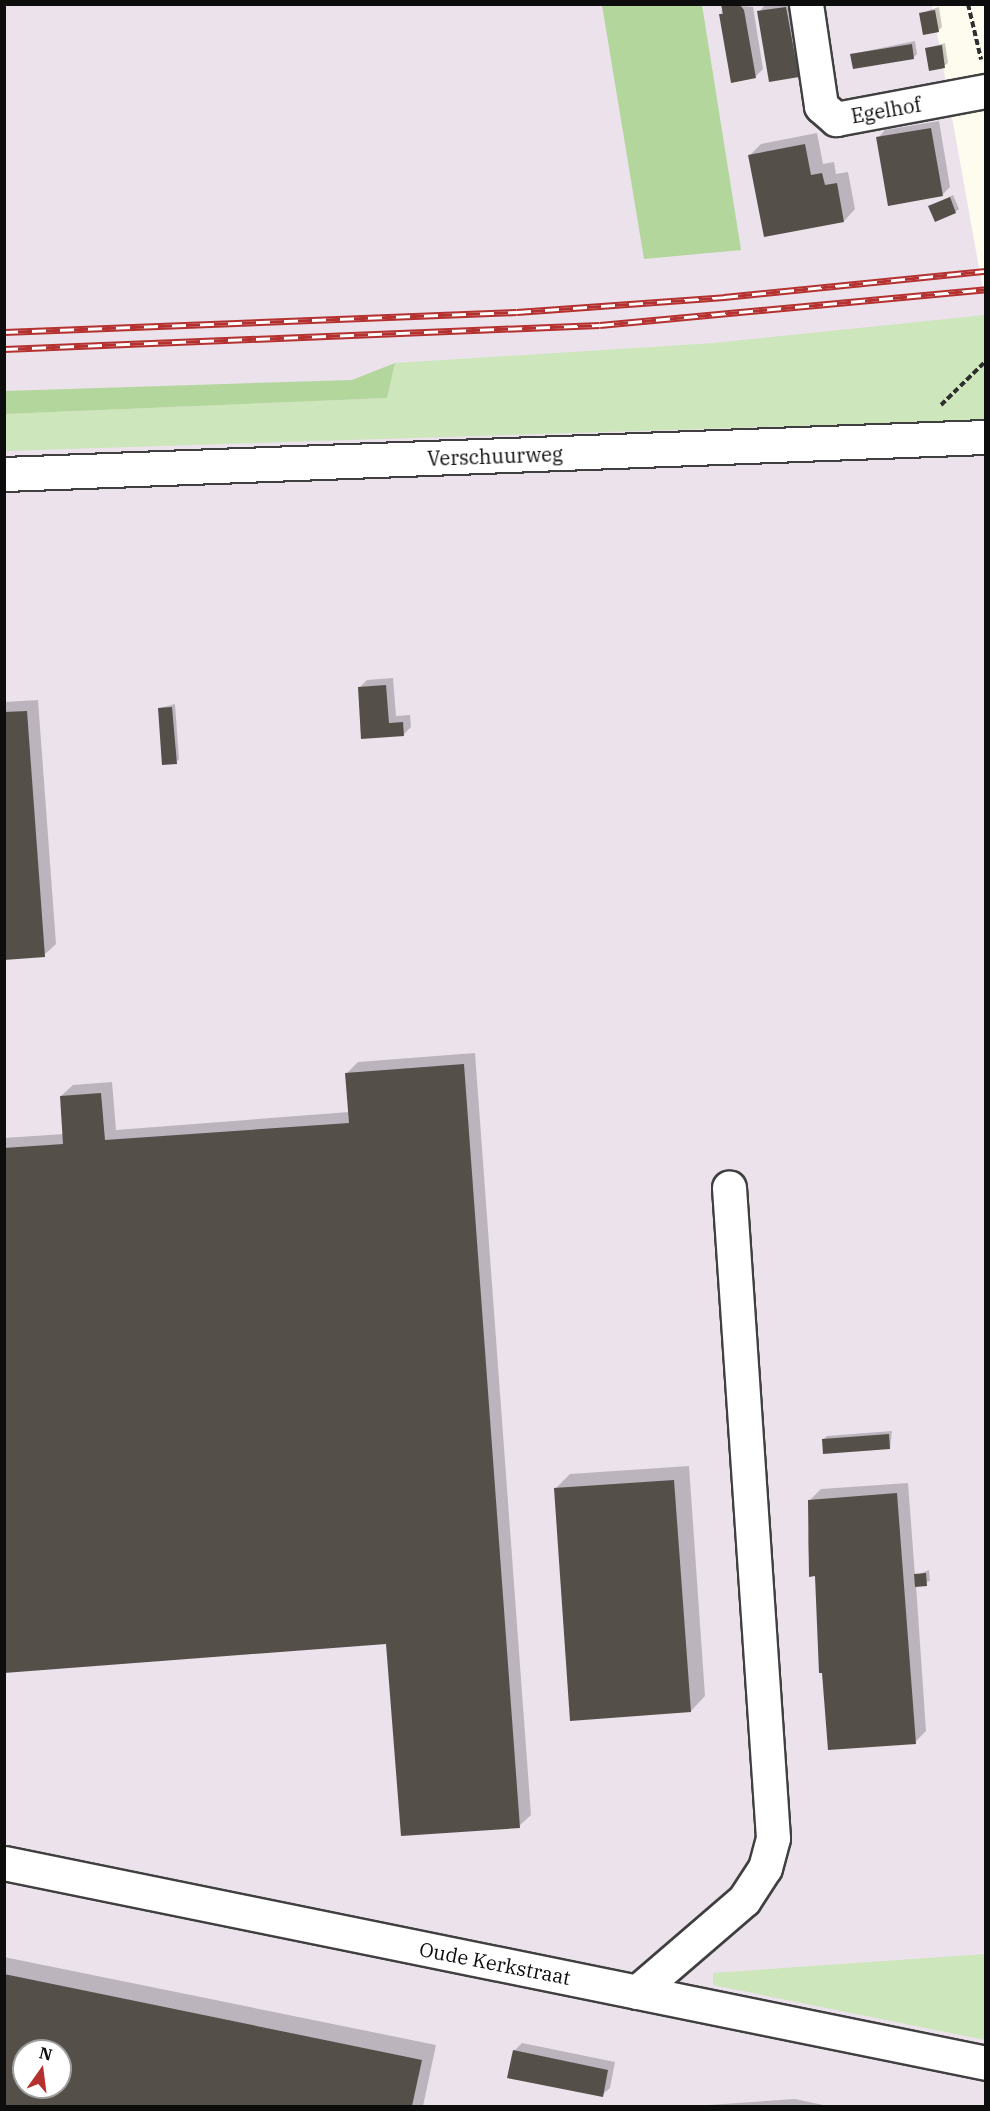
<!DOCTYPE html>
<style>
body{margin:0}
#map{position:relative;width:990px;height:2111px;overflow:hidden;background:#fefcef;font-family:"IBM Plex Serif",serif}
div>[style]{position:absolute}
.industrial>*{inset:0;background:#ebe2eb}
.green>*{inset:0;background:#cee6bb}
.forest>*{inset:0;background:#b2d69b}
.shadow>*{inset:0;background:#0003}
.building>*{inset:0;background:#554f4a}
.path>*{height:4px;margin-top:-2px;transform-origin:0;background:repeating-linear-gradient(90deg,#2f2f2f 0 6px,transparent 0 9px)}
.roads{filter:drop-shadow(2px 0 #404040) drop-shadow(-2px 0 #404040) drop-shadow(0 2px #404040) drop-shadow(0 -2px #404040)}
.minor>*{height:33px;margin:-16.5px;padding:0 16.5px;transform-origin:16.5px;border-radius:16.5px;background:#fff}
.rail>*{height:7px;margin-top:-3.5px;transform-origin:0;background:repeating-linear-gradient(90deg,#fff 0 14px,#b4312f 0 28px);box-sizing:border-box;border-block:2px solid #b4312f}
span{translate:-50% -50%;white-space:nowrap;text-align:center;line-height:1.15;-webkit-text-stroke:6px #fff;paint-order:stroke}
.street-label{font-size:20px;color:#0d0d0d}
.frame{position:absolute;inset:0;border:6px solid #0d0d0d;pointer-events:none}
.north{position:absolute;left:12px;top:2039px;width:60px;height:60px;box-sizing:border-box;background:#fff;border:2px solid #9e9e9e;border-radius:50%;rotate:14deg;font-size:16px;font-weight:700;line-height:24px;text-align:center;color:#0d0d0d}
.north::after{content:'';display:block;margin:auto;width:21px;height:27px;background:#b4312f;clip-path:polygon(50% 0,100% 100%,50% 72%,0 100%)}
</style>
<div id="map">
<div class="industrial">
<div style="clip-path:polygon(evenodd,5px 5px,932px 5px,986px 307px,985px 2106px,5px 2106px,5px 5px,24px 2051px,60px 2051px,60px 2087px,24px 2087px,24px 2051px)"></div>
</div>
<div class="green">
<div style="clip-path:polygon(985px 315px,985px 420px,5px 451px,4px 414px,387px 398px,395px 363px,714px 343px)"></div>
<div style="clip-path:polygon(985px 1954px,985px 2040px,713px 1985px,713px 1973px)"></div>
</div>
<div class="forest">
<div style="clip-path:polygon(602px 5px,702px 5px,741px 250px,644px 259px)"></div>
<div style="clip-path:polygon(395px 363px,387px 398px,5px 414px,5px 391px,352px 380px)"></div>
</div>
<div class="shadow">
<div style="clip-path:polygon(723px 4px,753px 7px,763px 69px,755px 77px,721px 15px)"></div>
<div style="clip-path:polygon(766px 4px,794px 4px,806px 68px,798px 76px,759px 12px)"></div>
<div style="clip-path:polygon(939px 7px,942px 27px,938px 31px,921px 13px)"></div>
<div style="clip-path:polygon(915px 41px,917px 54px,914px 57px,852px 54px)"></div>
<div style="clip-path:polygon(945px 43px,948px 63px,944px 66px,927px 48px)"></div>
<div style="clip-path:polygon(939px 121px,950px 187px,942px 195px,878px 138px,885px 130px)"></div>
<div style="clip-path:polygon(817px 133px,823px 164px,834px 162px,836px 174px,848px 172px,855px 209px,844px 221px,750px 155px,761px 144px)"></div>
<div style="clip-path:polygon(953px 195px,959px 209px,955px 212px,930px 207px)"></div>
<div style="clip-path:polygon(393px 678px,396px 716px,410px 715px,411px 727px,403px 735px,363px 738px,359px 688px,367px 680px)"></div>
<div style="clip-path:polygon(38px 700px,56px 944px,44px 955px,4px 958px,4px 702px)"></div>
<div style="clip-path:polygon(175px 704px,179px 759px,176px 762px,160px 708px)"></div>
<div style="clip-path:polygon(475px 1053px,531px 1815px,519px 1826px,388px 1643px,4px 1671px,4px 1138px,64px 1134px,61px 1096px,73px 1085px,112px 1082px,116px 1130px,349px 1112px,347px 1073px,358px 1062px)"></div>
<div style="clip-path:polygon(892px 1431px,890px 1448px,824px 1439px,827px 1436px)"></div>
<div style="clip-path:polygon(689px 1466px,705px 1696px,691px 1711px,555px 1489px,570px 1474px)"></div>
<div style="clip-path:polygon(908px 1483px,915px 1576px,929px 1570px,930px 1581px,916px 1585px,926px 1731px,915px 1742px,817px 1574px,810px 1575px,808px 1543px,810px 1500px,821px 1489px)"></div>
<div style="clip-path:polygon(evenodd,4px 1957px,436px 2045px,423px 2106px,4px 2106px,4px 1957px,24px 2051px,60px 2051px,60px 2087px,24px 2087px,24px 2051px)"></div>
<div style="clip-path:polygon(522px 2043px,615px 2062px,610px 2088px,602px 2095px,514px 2051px)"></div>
<div style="clip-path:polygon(795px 2099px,828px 2106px,694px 2106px)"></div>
</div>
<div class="building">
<div style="clip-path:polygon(721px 4px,739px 4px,744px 10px,756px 78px,731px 83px,719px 14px,723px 14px)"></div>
<div style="clip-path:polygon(786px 7px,799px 77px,769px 82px,757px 11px)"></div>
<div style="clip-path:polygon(935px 10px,939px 32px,923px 35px,919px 13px)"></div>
<div style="clip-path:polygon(912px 44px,914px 59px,853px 69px,850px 54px)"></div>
<div style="clip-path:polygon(942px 45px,945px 68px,929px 71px,925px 48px)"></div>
<div style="clip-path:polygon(931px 128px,943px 196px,888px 206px,876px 137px)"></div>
<div style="clip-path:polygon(805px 144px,811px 175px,822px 173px,825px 185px,837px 183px,844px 222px,764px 237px,748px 155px)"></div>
<div style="clip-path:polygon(950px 197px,956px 213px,935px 222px,928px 206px)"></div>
<div style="clip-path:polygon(386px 685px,389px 723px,403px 722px,404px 736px,361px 739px,358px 687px)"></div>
<div style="clip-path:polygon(172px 707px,177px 764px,162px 765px,158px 708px)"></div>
<div style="clip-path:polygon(27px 711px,45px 957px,4px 960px,4px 712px)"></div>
<div style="clip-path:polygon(464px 1064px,520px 1828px,401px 1836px,386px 1644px,4px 1673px,4px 1148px,63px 1144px,60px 1096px,101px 1093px,105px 1140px,349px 1123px,345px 1073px)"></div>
<div style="clip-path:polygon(889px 1434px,890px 1449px,823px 1454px,822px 1439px)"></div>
<div style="clip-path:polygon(674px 1480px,691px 1712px,570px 1721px,554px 1488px)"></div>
<div style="clip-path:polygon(897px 1493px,916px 1744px,828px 1750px,822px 1673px,819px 1673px,815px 1576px,809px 1577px,808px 1500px)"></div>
<div style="clip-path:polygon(926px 1573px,927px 1586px,915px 1587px,914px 1574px)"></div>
<div style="clip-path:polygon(evenodd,4px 1974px,422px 2060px,412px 2106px,4px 2106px,4px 1974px,24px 2051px,60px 2051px,60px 2087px,24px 2087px,24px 2051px)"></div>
<div style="clip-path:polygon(513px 2050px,608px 2070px,603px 2097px,507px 2078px)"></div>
</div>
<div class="path">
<div style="left:968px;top:4px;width:57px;rotate:76.7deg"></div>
<div style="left:941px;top:405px;width:63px;rotate:-44.4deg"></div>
</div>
<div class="roads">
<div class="minor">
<div style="left:806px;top:4px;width:103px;rotate:81.6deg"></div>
<div style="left:821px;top:106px;width:20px;rotate:41deg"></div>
<div style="left:836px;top:119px;width:153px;rotate:-10.6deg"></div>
<div style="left:4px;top:474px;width:983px;rotate:-2.16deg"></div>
<div style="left:4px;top:1863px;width:1002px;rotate:11.51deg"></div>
<div style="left:637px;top:1992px;width:141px;rotate:-40.7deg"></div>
<div style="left:744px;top:1900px;width:38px;rotate:-57deg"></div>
<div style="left:765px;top:1868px;width:31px;rotate:-75deg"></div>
<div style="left:773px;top:1838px;width:652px;rotate:-93.87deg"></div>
</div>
</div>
<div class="rail">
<div style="left:4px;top:332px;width:513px;rotate:-2.23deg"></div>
<div style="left:517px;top:312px;width:208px;rotate:-4.1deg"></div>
<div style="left:724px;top:297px;width:263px;rotate:-5.7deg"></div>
<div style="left:4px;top:349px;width:596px;rotate:-2.31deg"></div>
<div style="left:600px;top:325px;width:388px;rotate:-5.3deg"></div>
</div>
<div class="street-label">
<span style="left:886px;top:110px;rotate:-10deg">Egelhof</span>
<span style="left:495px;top:456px;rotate:-2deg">Verschuurweg</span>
<span style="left:495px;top:1963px;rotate:11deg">Oude Kerkstraat</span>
</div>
<div class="frame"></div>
<div class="north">N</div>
</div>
